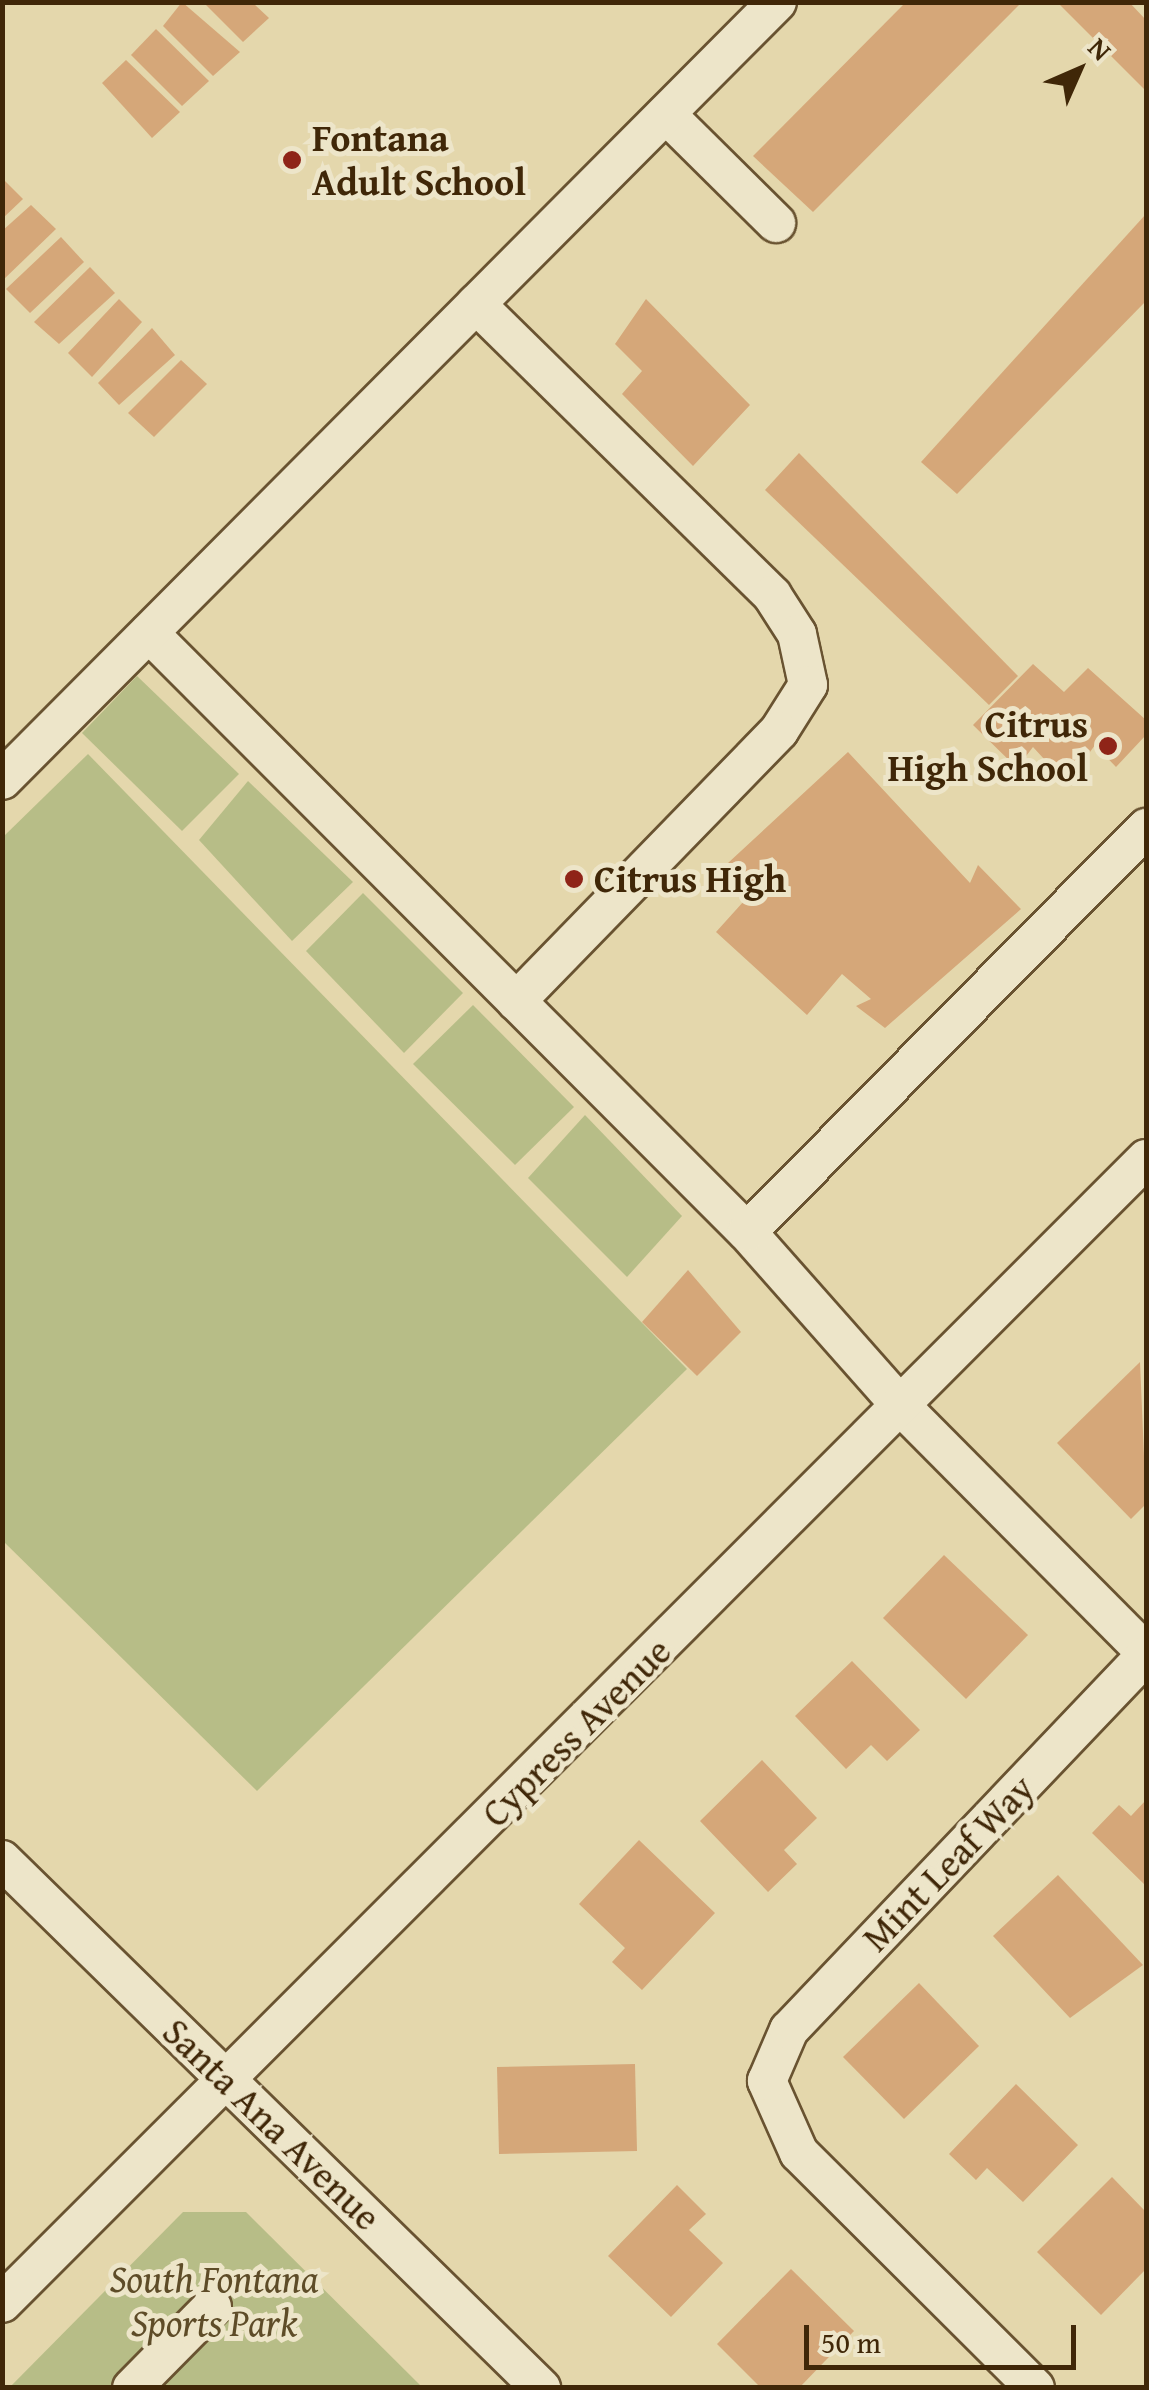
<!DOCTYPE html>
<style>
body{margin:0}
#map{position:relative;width:1149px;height:2390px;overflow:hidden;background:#e4d7ac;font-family:"Gentium Book Plus",serif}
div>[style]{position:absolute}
.green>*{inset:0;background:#b7bd87}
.building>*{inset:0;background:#d5a779}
.roads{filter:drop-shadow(2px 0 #695331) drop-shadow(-2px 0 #695331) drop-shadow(0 2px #695331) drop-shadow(0 -2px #695331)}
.minor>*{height:38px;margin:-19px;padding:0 19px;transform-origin:19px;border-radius:19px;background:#ede5c9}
.dots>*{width:28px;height:28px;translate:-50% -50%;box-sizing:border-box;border:5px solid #ede5c9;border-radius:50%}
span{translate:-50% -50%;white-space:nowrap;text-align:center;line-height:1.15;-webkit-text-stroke:10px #ede5c9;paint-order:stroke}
.poi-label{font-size:38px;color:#402708;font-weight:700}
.left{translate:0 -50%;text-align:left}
.right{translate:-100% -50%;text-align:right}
.street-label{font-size:38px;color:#402708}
.park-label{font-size:38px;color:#5e4c28;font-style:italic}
.frame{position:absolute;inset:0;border:5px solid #402708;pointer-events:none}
.north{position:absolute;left:1029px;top:20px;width:100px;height:100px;-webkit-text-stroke:8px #ede5c9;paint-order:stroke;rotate:45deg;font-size:28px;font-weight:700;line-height:40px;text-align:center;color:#402708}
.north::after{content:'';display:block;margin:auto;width:35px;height:45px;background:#402708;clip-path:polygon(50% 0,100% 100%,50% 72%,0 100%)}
.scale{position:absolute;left:804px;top:2325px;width:272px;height:45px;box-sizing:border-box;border:5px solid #402708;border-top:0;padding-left:12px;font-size:30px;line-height:35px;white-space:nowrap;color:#402708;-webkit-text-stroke:8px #ede5c9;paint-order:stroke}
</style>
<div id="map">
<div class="green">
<div style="clip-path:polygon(137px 676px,239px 774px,182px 831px,82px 733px)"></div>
<div style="clip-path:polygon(88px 754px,687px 1369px,257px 1791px,3px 1541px,3px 837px)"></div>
<div style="clip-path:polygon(248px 781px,353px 882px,292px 941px,199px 840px)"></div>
<div style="clip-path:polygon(363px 893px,463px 993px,404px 1053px,306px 951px)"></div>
<div style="clip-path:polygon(473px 1005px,574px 1107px,515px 1165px,413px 1064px)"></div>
<div style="clip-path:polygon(585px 1115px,682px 1216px,627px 1277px,528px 1178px)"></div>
<div style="clip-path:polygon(183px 2212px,246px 2212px,422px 2387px,9px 2388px)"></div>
</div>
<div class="building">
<div style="clip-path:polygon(182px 2px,240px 52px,213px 76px,163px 26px)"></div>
<div style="clip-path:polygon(203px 2px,252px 2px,269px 18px,243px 42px)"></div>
<div style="clip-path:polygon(906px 2px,1022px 2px,813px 212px,753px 156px)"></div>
<div style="clip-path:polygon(1057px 2px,1129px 2px,1146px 20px,1146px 91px)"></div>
<div style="clip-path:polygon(156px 29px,209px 81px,182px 106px,131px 55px)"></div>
<div style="clip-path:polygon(126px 60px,180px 112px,152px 138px,102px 83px)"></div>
<div style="clip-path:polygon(2px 178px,23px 199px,2px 219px)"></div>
<div style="clip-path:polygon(31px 205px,56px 229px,2px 281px,2px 231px)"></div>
<div style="clip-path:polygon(1146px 214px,1146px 301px,957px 494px,921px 462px)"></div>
<div style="clip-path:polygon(61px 237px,84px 262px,30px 313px,6px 289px)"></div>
<div style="clip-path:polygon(90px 267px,115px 293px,59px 344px,34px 322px)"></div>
<div style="clip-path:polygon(119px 299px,142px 322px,92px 377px,68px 353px)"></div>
<div style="clip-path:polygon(646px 299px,750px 405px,693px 466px,622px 394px,642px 371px,615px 344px)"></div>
<div style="clip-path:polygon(152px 328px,175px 355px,119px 405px,98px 383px)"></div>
<div style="clip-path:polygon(181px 360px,207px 384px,154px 437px,128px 413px)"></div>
<div style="clip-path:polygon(799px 453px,1018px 676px,989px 705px,765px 490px)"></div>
<div style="clip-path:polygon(1033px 664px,1064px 692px,1088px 668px,1146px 720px,1146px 735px,1116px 767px,1095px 745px,1067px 784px,1033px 747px,1017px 768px,973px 725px)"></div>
<div style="clip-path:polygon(848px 752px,970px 883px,978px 865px,1021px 909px,885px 1028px,856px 1006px,871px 999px,842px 974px,807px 1015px,716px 932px,753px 891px,728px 863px)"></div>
<div style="clip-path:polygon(688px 1270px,741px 1332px,697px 1376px,642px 1322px)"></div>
<div style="clip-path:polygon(1140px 1362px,1146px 1504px,1131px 1519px,1057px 1443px)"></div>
<div style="clip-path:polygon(944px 1555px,1028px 1635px,966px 1699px,883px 1618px)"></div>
<div style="clip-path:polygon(852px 1661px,920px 1730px,887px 1761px,871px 1745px,846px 1769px,795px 1716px)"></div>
<div style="clip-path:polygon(762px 1760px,817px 1818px,784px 1850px,797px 1864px,768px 1892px,700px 1821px)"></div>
<div style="clip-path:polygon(1146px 1800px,1146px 1886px,1092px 1833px,1119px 1805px,1131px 1816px)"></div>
<div style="clip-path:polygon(639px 1840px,715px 1913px,642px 1990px,612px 1962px,625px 1948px,579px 1904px)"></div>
<div style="clip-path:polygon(1058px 1875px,1143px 1965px,1070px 2018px,993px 1936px)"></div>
<div style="clip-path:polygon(919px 1983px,979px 2046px,904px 2119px,843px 2057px)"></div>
<div style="clip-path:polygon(635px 2064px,637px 2151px,499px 2154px,497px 2067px)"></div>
<div style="clip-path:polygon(1016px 2084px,1078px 2145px,1023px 2202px,987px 2168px,976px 2180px,949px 2154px)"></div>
<div style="clip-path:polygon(1112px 2177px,1146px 2212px,1146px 2269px,1101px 2315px,1037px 2252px)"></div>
<div style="clip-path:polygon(677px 2185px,706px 2214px,689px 2230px,723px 2263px,671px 2317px,608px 2256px)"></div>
<div style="clip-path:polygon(791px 2269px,854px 2331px,799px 2388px,761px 2388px,717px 2344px)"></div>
</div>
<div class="roads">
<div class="minor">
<div style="left:666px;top:114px;width:155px;rotate:44.7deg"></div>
<div style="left:476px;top:304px;width:415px;rotate:44.5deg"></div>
<div style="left:772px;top:595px;width:46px;rotate:57.3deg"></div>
<div style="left:797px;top:634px;width:52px;rotate:77.8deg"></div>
<div style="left:808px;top:685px;width:54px;rotate:122.2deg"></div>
<div style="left:779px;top:731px;width:377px;rotate:134.2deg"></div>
<div style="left:149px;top:633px;width:846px;rotate:45.05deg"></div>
<div style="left:747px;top:1232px;width:231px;rotate:48.5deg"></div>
<div style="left:900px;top:1405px;width:349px;rotate:45.2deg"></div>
<div style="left:2px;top:780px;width:1098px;rotate:-45.11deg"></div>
<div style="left:747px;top:1232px;width:568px;rotate:-45.36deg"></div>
<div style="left:2px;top:1860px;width:755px;rotate:44.41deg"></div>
<div style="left:2px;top:2303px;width:1618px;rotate:-45deg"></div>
<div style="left:132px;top:2388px;width:114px;rotate:-45.4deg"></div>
<div style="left:1035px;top:2388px;width:333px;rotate:-135.1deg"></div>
<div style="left:799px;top:2153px;width:79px;rotate:-114deg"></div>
<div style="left:767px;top:2081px;width:56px;rotate:-66.7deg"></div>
<div style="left:789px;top:2030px;width:518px;rotate:-46.41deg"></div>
</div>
</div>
<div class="dots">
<div style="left:292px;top:160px;background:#8f2418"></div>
<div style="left:1108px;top:746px;background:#8f2418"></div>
<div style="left:574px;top:879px;background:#8f2418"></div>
</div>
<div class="poi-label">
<span class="left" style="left:312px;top:160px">Fontana<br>Adult School</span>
<span class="right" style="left:1088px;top:746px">Citrus<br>High School</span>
<span class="left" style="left:594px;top:879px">Citrus High</span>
</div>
<div class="street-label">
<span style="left:576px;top:1732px;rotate:-45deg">Cypress Avenue</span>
<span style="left:948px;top:1863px;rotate:-46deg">Mint Leaf Way</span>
<span style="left:272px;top:2124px;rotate:44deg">Santa Ana Avenue</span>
</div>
<div class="park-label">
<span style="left:214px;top:2301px">South Fontana<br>Sports Park</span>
</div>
<div class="frame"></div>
<div class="north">N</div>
<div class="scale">50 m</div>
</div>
